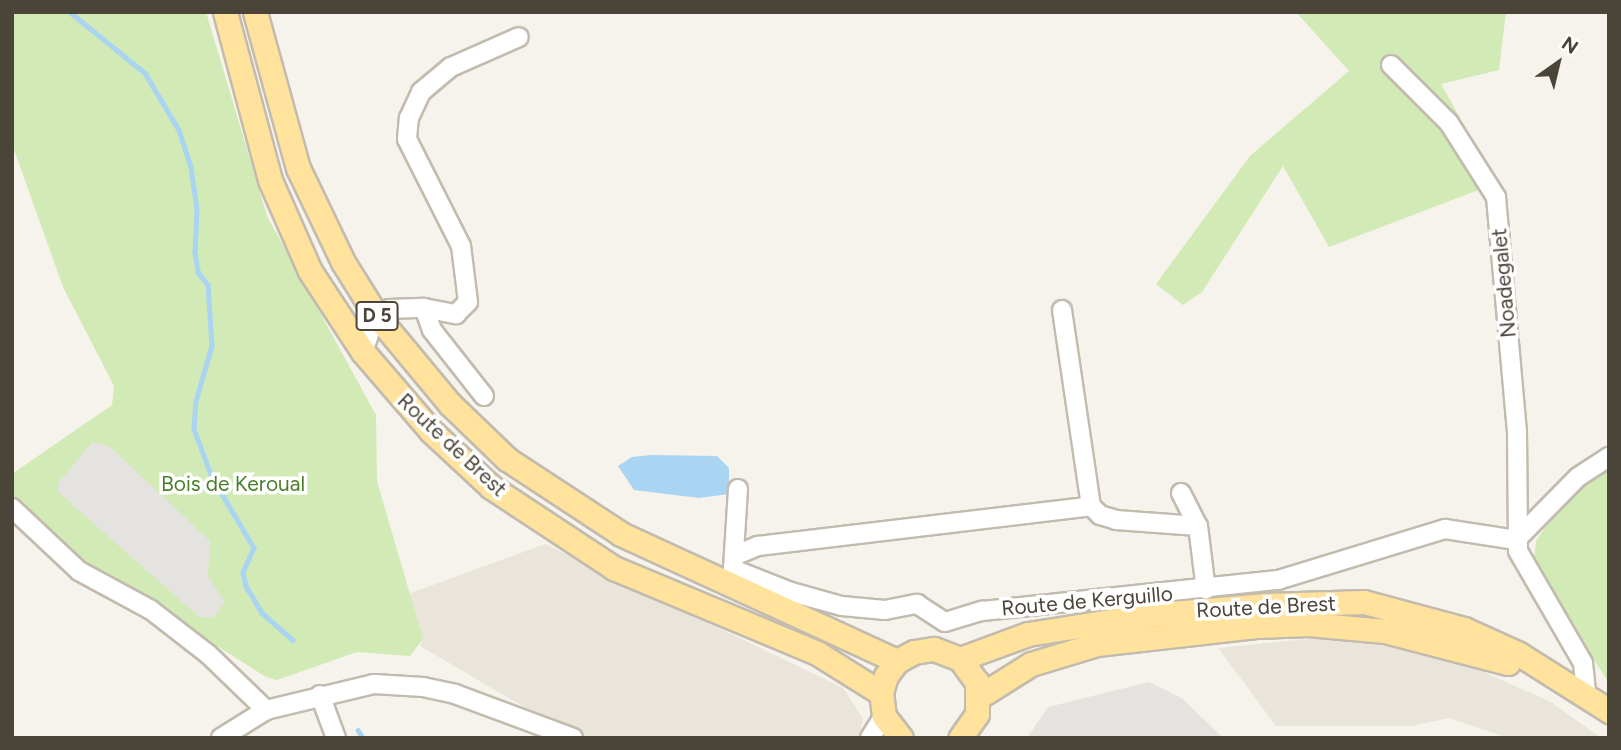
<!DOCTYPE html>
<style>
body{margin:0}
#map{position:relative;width:1621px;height:750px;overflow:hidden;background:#f6f3ec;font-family:Figtree,sans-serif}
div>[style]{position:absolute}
.residential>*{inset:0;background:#eae5da}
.green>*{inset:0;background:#d2eab5}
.parking>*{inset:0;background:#e5e3e0}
.water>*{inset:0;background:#a9d4f2}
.stream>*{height:4.5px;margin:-2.25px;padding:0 2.25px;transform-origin:2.25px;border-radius:2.25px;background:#a9d4f2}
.roads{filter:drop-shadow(2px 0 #c2bbae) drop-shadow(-2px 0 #c2bbae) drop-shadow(0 2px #c2bbae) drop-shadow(0 -2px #c2bbae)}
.minor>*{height:18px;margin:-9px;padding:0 9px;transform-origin:9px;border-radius:9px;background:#fff}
.major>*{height:23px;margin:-11.5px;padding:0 11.5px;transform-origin:11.5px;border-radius:11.5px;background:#ffe39c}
span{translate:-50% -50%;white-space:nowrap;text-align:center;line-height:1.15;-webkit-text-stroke:7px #fff;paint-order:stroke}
.shield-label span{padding:2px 5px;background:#fff;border:2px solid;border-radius:5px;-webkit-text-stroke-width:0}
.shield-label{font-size:19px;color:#4b4439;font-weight:700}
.street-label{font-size:21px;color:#4b4439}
.park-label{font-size:21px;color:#4a7f2a}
.frame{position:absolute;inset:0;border:14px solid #4b4439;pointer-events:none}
.north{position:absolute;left:1523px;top:28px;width:70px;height:70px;-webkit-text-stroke:5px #fff;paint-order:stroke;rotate:34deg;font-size:19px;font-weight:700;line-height:28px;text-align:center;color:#4b4439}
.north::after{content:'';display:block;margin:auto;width:24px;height:32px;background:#4b4439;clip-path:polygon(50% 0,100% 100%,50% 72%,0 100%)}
</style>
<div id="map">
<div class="residential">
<div style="clip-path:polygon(545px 544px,843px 688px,863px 719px,859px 738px,577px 738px,420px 646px,423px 639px,408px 594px)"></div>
<div style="clip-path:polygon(1326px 637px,1397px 648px,1479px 670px,1551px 702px,1601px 738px,1508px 738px,1449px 718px,1412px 726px,1276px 726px,1218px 648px)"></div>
</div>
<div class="green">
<div style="clip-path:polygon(12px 12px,206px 12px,267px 216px,376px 415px,377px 481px,423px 639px,410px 656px,357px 652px,277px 680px,266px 677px,66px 550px,12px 498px,12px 474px,112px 405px,114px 386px,63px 287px,12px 144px)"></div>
<div style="clip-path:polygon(1296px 12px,1506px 12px,1499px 70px,1441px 84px,1497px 183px,1329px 247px,1283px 166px,1202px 292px,1183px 305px,1156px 284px,1250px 156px,1349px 71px)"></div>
<div style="clip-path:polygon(1609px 470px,1609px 683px,1539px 574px,1534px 558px,1536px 541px,1554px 515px,1582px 487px)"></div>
</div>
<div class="parking">
<div style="clip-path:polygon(92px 442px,109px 446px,210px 541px,208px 576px,225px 602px,213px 618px,199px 617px,57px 491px,59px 482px)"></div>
<div style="clip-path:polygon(1149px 682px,1183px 699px,1223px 738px,1027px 738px,1048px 707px)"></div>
</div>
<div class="water">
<div style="clip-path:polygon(651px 455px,717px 456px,729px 468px,729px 494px,699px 498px,634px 490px,618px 466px,632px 457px)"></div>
</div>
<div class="stream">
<div style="left:70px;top:12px;width:97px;rotate:39.1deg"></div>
<div style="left:145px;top:73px;width:66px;rotate:59.2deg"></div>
<div style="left:179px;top:130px;width:39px;rotate:72deg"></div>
<div style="left:191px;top:167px;width:42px;rotate:81.9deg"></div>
<div style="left:197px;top:209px;width:43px;rotate:92.7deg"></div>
<div style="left:195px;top:252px;width:20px;rotate:81deg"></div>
<div style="left:198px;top:272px;width:16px;rotate:52deg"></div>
<div style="left:208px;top:285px;width:61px;rotate:86.2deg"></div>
<div style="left:212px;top:346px;width:57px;rotate:106.2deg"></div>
<div style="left:196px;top:401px;width:28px;rotate:94deg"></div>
<div style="left:194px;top:429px;width:51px;rotate:69.4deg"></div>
<div style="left:212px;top:477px;width:82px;rotate:59.4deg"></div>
<div style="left:254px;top:548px;width:27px;rotate:114deg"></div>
<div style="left:243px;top:573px;width:13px;rotate:77deg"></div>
<div style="left:246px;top:586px;width:31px;rotate:59deg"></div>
<div style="left:262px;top:613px;width:41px;rotate:41.1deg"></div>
<div style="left:358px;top:730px;width:9px;rotate:58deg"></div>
</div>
<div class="roads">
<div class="minor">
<div style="left:1391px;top:65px;width:82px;rotate:45deg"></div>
<div style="left:1449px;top:123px;width:88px;rotate:57.6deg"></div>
<div style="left:1496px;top:197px;width:235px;rotate:84.9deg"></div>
<div style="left:1517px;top:431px;width:120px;rotate:89.5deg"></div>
<div style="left:1518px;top:551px;width:129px;rotate:59.9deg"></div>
<div style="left:1583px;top:663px;width:30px;rotate:84deg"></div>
<div style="left:424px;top:308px;width:23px;rotate:70deg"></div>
<div style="left:432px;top:330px;width:84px;rotate:51.8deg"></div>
<div style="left:1062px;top:310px;width:198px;rotate:81.6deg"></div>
<div style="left:363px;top:352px;width:39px;rotate:-71deg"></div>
<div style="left:376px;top:315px;width:14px;rotate:-25deg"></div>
<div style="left:389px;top:309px;width:35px;rotate:-2deg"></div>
<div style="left:424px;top:308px;width:33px;rotate:11deg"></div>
<div style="left:456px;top:314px;width:17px;rotate:-45deg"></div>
<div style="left:468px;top:302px;width:56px;rotate:-97.1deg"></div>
<div style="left:461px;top:246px;width:120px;rotate:-116.8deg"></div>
<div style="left:407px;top:139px;width:21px;rotate:-85deg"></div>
<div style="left:409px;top:118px;width:29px;rotate:-65deg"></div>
<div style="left:421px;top:92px;width:39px;rotate:-40deg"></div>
<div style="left:451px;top:67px;width:74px;rotate:-23.8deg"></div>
<div style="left:738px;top:489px;width:80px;rotate:93.6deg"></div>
<div style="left:733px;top:569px;width:62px;rotate:21.6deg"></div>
<div style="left:791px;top:592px;width:53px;rotate:15.4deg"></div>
<div style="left:842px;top:606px;width:43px;rotate:5.3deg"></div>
<div style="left:885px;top:610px;width:33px;rotate:-11deg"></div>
<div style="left:917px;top:604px;width:33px;rotate:33deg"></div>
<div style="left:1181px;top:493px;width:37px;rotate:63deg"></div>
<div style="left:12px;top:508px;width:92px;rotate:43.2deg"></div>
<div style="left:79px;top:571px;width:82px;rotate:28.4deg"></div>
<div style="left:151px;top:610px;width:72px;rotate:37.7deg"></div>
<div style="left:208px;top:654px;width:81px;rotate:44deg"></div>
<div style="left:1516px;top:540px;width:88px;rotate:-45.5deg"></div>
<div style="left:1578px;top:477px;width:37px;rotate:-33deg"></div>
<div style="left:734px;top:556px;width:26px;rotate:-23deg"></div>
<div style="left:758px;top:546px;width:335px;rotate:-6.8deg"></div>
<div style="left:1091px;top:506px;width:13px;rotate:45deg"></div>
<div style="left:1100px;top:515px;width:17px;rotate:17deg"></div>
<div style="left:1116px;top:520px;width:82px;rotate:4.2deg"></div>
<div style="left:1198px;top:526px;width:64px;rotate:82.9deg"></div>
<div style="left:945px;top:622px;width:39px;rotate:-17deg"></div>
<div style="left:982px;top:611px;width:298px;rotate:-6deg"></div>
<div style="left:1278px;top:580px;width:175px;rotate:-17deg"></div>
<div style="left:1445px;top:529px;width:72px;rotate:8.8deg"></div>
<div style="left:320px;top:695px;width:46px;rotate:69.6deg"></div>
<div style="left:221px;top:738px;width:53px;rotate:-31.9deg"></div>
<div style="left:266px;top:710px;width:111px;rotate:-13.5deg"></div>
<div style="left:374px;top:684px;width:49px;rotate:3.5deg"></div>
<div style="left:423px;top:687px;width:33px;rotate:12deg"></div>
<div style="left:455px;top:694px;width:126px;rotate:20.4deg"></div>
<div style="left:870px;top:738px;width:26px;rotate:-58deg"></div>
</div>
<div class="major">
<div style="left:225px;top:12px;width:174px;rotate:75deg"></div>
<div style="left:270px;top:180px;width:99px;rotate:66.3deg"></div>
<div style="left:310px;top:271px;width:97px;rotate:56.8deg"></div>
<div style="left:363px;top:352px;width:104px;rotate:49.3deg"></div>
<div style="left:431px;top:431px;width:82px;rotate:43deg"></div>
<div style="left:491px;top:487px;width:147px;rotate:33.4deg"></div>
<div style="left:614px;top:568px;width:220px;rotate:22.7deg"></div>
<div style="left:817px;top:653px;width:75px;rotate:32deg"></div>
<div style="left:255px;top:12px;width:162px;rotate:74.6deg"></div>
<div style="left:298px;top:168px;width:104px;rotate:64.4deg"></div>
<div style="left:343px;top:262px;width:62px;rotate:58.1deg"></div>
<div style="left:376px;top:315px;width:116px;rotate:50.3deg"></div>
<div style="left:450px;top:404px;width:79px;rotate:44deg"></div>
<div style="left:507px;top:459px;width:136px;rotate:33.3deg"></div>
<div style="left:621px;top:534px;width:304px;rotate:24.7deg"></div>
<div style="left:960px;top:659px;width:72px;rotate:-20.2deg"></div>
<div style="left:1028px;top:634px;width:121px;rotate:-9deg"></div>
<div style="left:1148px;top:615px;width:116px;rotate:-4.9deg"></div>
<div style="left:1264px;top:605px;width:100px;rotate:-1.7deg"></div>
<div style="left:1364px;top:602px;width:104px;rotate:15.1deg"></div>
<div style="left:1464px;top:629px;width:60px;rotate:24.4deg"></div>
<div style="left:1519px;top:654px;width:107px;rotate:32.3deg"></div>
<div style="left:980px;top:696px;width:60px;rotate:-32.1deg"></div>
<div style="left:1031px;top:664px;width:69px;rotate:-16.9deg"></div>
<div style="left:1097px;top:644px;width:162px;rotate:-6.4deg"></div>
<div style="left:1258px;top:626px;width:50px;rotate:-2.3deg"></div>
<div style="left:1308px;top:624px;width:77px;rotate:5.2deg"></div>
<div style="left:1385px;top:631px;width:127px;rotate:14.6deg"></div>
<div style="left:901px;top:738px;width:28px;rotate:-128deg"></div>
<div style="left:884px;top:716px;width:23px;rotate:-97deg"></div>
<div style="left:881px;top:693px;width:18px;rotate:-74deg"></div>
<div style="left:886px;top:676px;width:19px;rotate:-54deg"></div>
<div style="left:897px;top:661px;width:19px;rotate:-28deg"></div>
<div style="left:914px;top:652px;width:20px;rotate:-9deg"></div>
<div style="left:934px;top:649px;width:28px;rotate:21deg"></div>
<div style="left:960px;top:659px;width:29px;rotate:54deg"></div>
<div style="left:977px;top:682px;width:32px;rotate:90deg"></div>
<div style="left:977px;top:714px;width:29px;rotate:125deg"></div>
</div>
</div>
<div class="shield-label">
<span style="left:377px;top:316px">D 5</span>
</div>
<div class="street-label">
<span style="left:1504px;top:283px;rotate:-95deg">Noadegalet</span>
<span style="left:452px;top:445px;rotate:43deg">Route de Brest</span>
<span style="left:1087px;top:601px;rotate:-5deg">Route de Kerguillo</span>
<span style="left:1266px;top:607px;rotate:-3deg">Route de Brest</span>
</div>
<div class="park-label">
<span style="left:233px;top:484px">Bois de Keroual</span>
</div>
<div class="frame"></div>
<div class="north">N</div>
</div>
